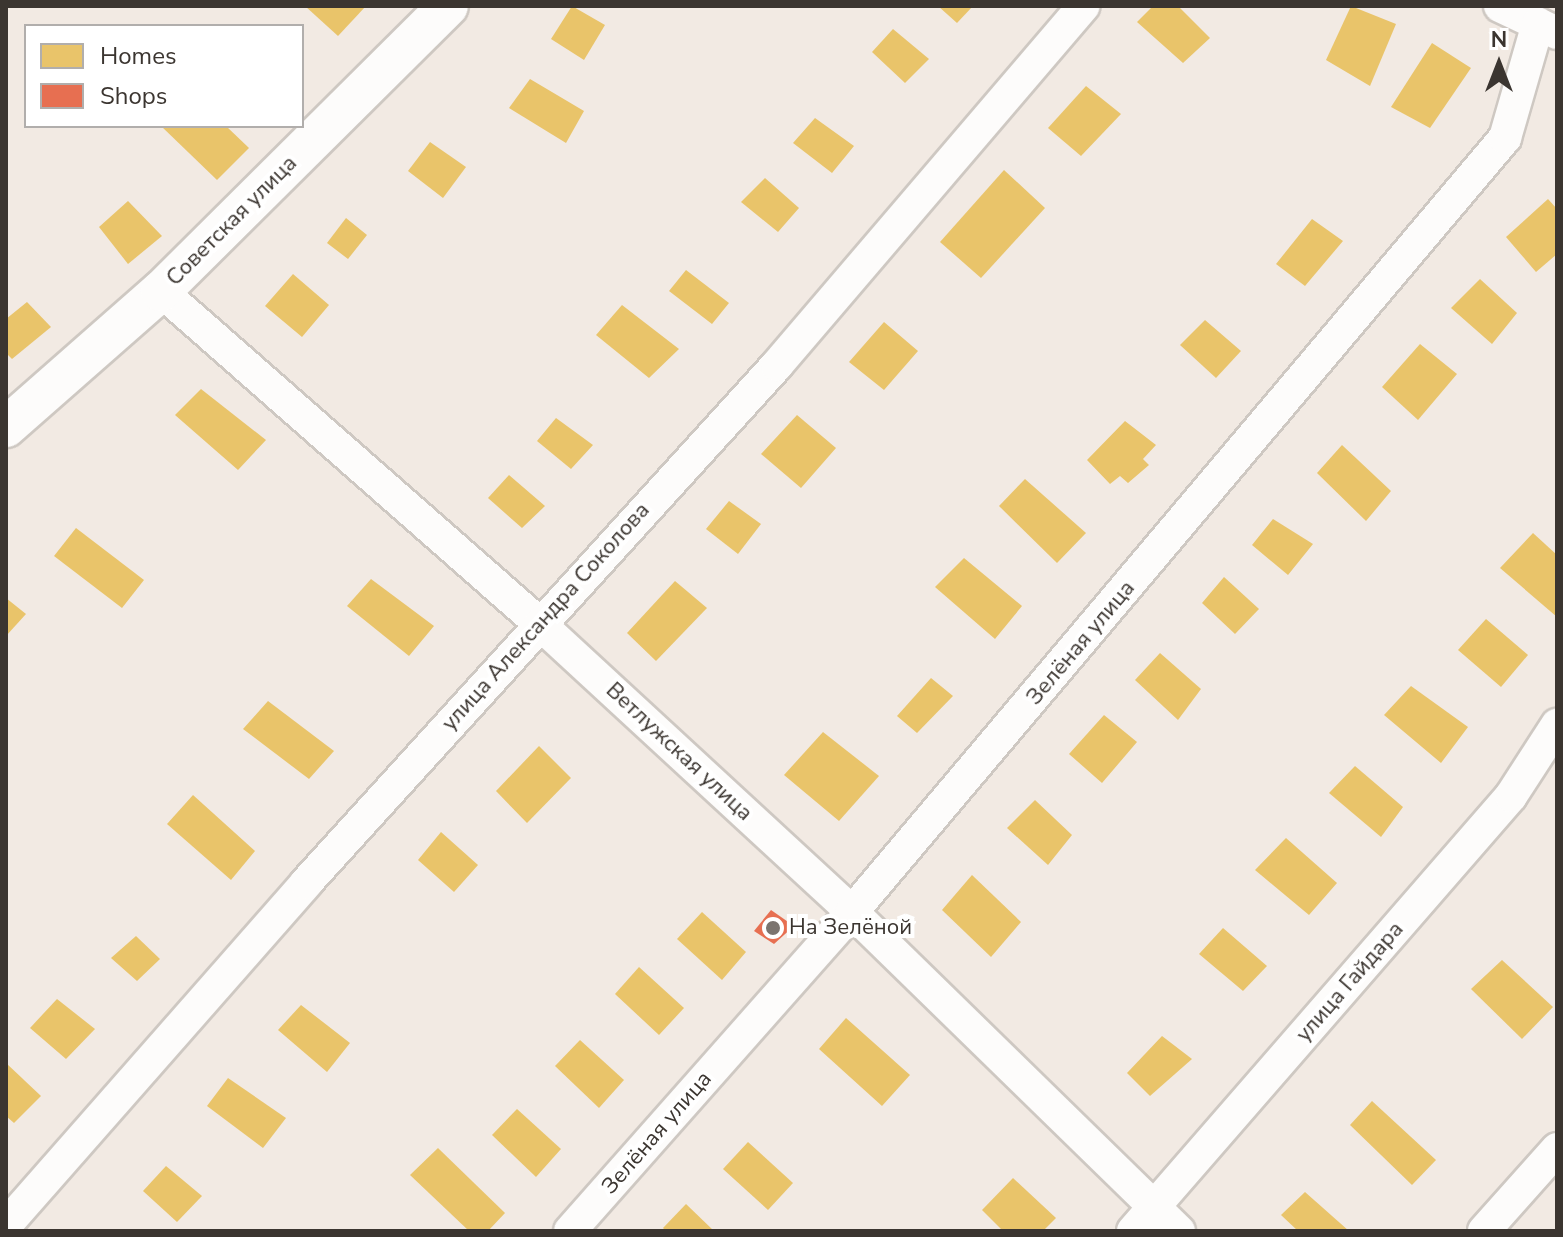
<!DOCTYPE html>
<meta charset="utf-8">
<style>
body{margin:0}
#map{position:relative;width:1563px;height:1237px;overflow:hidden;background:#f2eae3;font-family:"Nunito Sans",sans-serif}
div>[style]{position:absolute}
.homes>*{inset:0;background:#e9c46a}
.shops>*{inset:0;background:#e76f51}
.roads{filter:drop-shadow(2px 0 #cec8c2) drop-shadow(-2px 0 #cec8c2) drop-shadow(0 2px #cec8c2) drop-shadow(0 -2px #cec8c2)}
.minor>*{height:32px;margin:-16px;padding:0 16px;transform-origin:16px;border-radius:16px;background:#fdfcfb}
.tertiary>*{height:40px;margin:-20px;padding:0 20px;transform-origin:20px;border-radius:20px;background:#fdfcfb}
.dots>*{width:22px;height:22px;translate:-50% -50%;box-sizing:border-box;border:4px solid #fff;border-radius:50%}
span{translate:-50% -50%;white-space:nowrap;text-align:center;line-height:1.15;-webkit-text-stroke:8px #fff;paint-order:stroke}
.street-label{font-size:22px;color:#3b3530}
.poi-label{font-size:22px;color:#3b3530}
.left{translate:0 -50%;text-align:left}
.frame{position:absolute;inset:0;border:8px solid #3b3530;pointer-events:none}
.legend{position:absolute;left:24px;top:24px;width:280px;height:104px;box-sizing:border-box;background:#fff;border:2px solid #b1aeac;margin:0;padding:10px 14px;list-style:none;font-size:24px;color:#3b3530}
.legend li{display:flex;align-items:center;gap:16px;height:40px}
.legend b{width:40px;border:2px solid #b1aeac}
.north{position:absolute;left:1459px;top:24px;width:80px;height:80px;-webkit-text-stroke:6px #fff;paint-order:stroke;rotate:0deg;font-size:22px;font-weight:700;line-height:32px;text-align:center;color:#3b3530}
.north::after{content:'';display:block;margin:auto;width:28px;height:36px;background:#3b3530;clip-path:polygon(50% 0,100% 100%,50% 72%,0 100%)}
</style>
<div id="map">
<div class="homes">
<div style="clip-path:polygon(305px 6px,366px 6px,338px 36px)"></div>
<div style="clip-path:polygon(572px 6px,605px 25px,584px 60px,551px 39px)"></div>
<div style="clip-path:polygon(938px 6px,973px 6px,957px 23px)"></div>
<div style="clip-path:polygon(1153px 6px,1178px 6px,1210px 38px,1183px 63px,1137px 22px)"></div>
<div style="clip-path:polygon(1351px 6px,1396px 24px,1370px 86px,1326px 60px)"></div>
<div style="clip-path:polygon(893px 29px,929px 59px,905px 83px,872px 52px)"></div>
<div style="clip-path:polygon(1432px 43px,1471px 68px,1430px 128px,1391px 107px)"></div>
<div style="clip-path:polygon(530px 79px,584px 111px,566px 143px,509px 108px)"></div>
<div style="clip-path:polygon(1086px 86px,1121px 114px,1081px 156px,1048px 128px)"></div>
<div style="clip-path:polygon(815px 118px,854px 146px,832px 173px,793px 143px)"></div>
<div style="clip-path:polygon(161px 126px,226px 126px,249px 148px,217px 180px)"></div>
<div style="clip-path:polygon(430px 142px,466px 167px,443px 198px,408px 171px)"></div>
<div style="clip-path:polygon(1004px 170px,1045px 208px,981px 278px,940px 242px)"></div>
<div style="clip-path:polygon(765px 178px,799px 208px,778px 232px,741px 202px)"></div>
<div style="clip-path:polygon(1548px 199px,1557px 209px,1557px 254px,1536px 272px,1506px 237px)"></div>
<div style="clip-path:polygon(128px 201px,162px 236px,128px 264px,99px 227px)"></div>
<div style="clip-path:polygon(346px 218px,367px 235px,348px 259px,327px 243px)"></div>
<div style="clip-path:polygon(1312px 219px,1343px 241px,1305px 286px,1276px 264px)"></div>
<div style="clip-path:polygon(686px 270px,729px 303px,712px 324px,669px 291px)"></div>
<div style="clip-path:polygon(293px 274px,329px 305px,302px 337px,265px 306px)"></div>
<div style="clip-path:polygon(1480px 279px,1517px 313px,1492px 344px,1451px 308px)"></div>
<div style="clip-path:polygon(27px 302px,51px 327px,12px 359px,6px 353px,6px 319px)"></div>
<div style="clip-path:polygon(622px 305px,679px 349px,649px 378px,596px 335px)"></div>
<div style="clip-path:polygon(1205px 320px,1241px 351px,1216px 378px,1180px 345px)"></div>
<div style="clip-path:polygon(884px 322px,918px 351px,884px 390px,849px 362px)"></div>
<div style="clip-path:polygon(1420px 344px,1457px 374px,1418px 420px,1382px 387px)"></div>
<div style="clip-path:polygon(201px 389px,266px 440px,238px 470px,175px 415px)"></div>
<div style="clip-path:polygon(797px 415px,836px 448px,801px 488px,761px 454px)"></div>
<div style="clip-path:polygon(556px 418px,593px 445px,571px 469px,537px 441px)"></div>
<div style="clip-path:polygon(1125px 421px,1156px 445px,1143px 459px,1149px 465px,1128px 483px,1120px 476px,1110px 484px,1087px 460px)"></div>
<div style="clip-path:polygon(1342px 445px,1391px 491px,1366px 521px,1317px 473px)"></div>
<div style="clip-path:polygon(509px 475px,545px 506px,522px 528px,488px 498px)"></div>
<div style="clip-path:polygon(1025px 479px,1086px 533px,1057px 563px,999px 506px)"></div>
<div style="clip-path:polygon(729px 501px,761px 524px,738px 554px,706px 529px)"></div>
<div style="clip-path:polygon(1273px 519px,1313px 544px,1288px 575px,1252px 545px)"></div>
<div style="clip-path:polygon(76px 528px,144px 580px,122px 608px,54px 556px)"></div>
<div style="clip-path:polygon(1533px 533px,1557px 555px,1557px 617px,1500px 568px)"></div>
<div style="clip-path:polygon(964px 558px,1022px 606px,995px 639px,935px 587px)"></div>
<div style="clip-path:polygon(1224px 577px,1259px 609px,1235px 634px,1202px 603px)"></div>
<div style="clip-path:polygon(371px 579px,434px 626px,409px 656px,347px 606px)"></div>
<div style="clip-path:polygon(675px 581px,707px 608px,656px 661px,627px 633px)"></div>
<div style="clip-path:polygon(6px 598px,26px 614px,6px 636px)"></div>
<div style="clip-path:polygon(1486px 619px,1528px 655px,1501px 687px,1458px 650px)"></div>
<div style="clip-path:polygon(1160px 653px,1201px 689px,1178px 720px,1135px 680px)"></div>
<div style="clip-path:polygon(931px 678px,953px 696px,917px 733px,897px 716px)"></div>
<div style="clip-path:polygon(1411px 686px,1468px 727px,1441px 763px,1384px 715px)"></div>
<div style="clip-path:polygon(268px 701px,334px 751px,309px 779px,243px 729px)"></div>
<div style="clip-path:polygon(1104px 715px,1137px 742px,1102px 783px,1069px 754px)"></div>
<div style="clip-path:polygon(823px 732px,879px 776px,839px 821px,784px 775px)"></div>
<div style="clip-path:polygon(539px 746px,571px 778px,527px 823px,496px 791px)"></div>
<div style="clip-path:polygon(1355px 766px,1403px 807px,1381px 837px,1329px 793px)"></div>
<div style="clip-path:polygon(193px 795px,255px 851px,231px 880px,167px 824px)"></div>
<div style="clip-path:polygon(1035px 800px,1072px 835px,1048px 865px,1007px 828px)"></div>
<div style="clip-path:polygon(441px 832px,478px 865px,454px 892px,418px 860px)"></div>
<div style="clip-path:polygon(1286px 838px,1337px 883px,1309px 915px,1255px 870px)"></div>
<div style="clip-path:polygon(972px 875px,1021px 922px,991px 957px,942px 910px)"></div>
<div style="clip-path:polygon(702px 912px,746px 952px,722px 980px,677px 939px)"></div>
<div style="clip-path:polygon(1223px 928px,1267px 966px,1243px 991px,1199px 954px)"></div>
<div style="clip-path:polygon(136px 936px,160px 959px,137px 981px,111px 958px)"></div>
<div style="clip-path:polygon(1502px 960px,1553px 1007px,1522px 1039px,1471px 989px)"></div>
<div style="clip-path:polygon(639px 967px,684px 1008px,659px 1035px,615px 994px)"></div>
<div style="clip-path:polygon(57px 999px,95px 1029px,66px 1059px,30px 1028px)"></div>
<div style="clip-path:polygon(301px 1005px,350px 1043px,327px 1072px,278px 1030px)"></div>
<div style="clip-path:polygon(846px 1018px,910px 1075px,882px 1106px,819px 1049px)"></div>
<div style="clip-path:polygon(1162px 1036px,1192px 1059px,1150px 1096px,1127px 1073px)"></div>
<div style="clip-path:polygon(580px 1040px,624px 1080px,599px 1108px,555px 1066px)"></div>
<div style="clip-path:polygon(6px 1063px,41px 1096px,14px 1123px,6px 1116px)"></div>
<div style="clip-path:polygon(228px 1078px,286px 1118px,263px 1148px,207px 1106px)"></div>
<div style="clip-path:polygon(1372px 1101px,1436px 1160px,1412px 1185px,1350px 1125px)"></div>
<div style="clip-path:polygon(517px 1109px,561px 1149px,536px 1177px,492px 1135px)"></div>
<div style="clip-path:polygon(748px 1142px,793px 1183px,768px 1210px,723px 1169px)"></div>
<div style="clip-path:polygon(438px 1148px,505px 1213px,488px 1231px,469px 1231px,410px 1175px)"></div>
<div style="clip-path:polygon(166px 1166px,202px 1196px,177px 1222px,143px 1191px)"></div>
<div style="clip-path:polygon(1013px 1178px,1056px 1218px,1043px 1231px,1003px 1231px,982px 1210px)"></div>
<div style="clip-path:polygon(1305px 1192px,1349px 1231px,1298px 1231px,1281px 1215px)"></div>
<div style="clip-path:polygon(686px 1204px,714px 1231px,666px 1231px,663px 1228px)"></div>
</div>
<div class="shops">
<div style="clip-path:polygon(771px 910px,794px 926px,774px 944px,754px 931px)"></div>
</div>
<div class="roads">
<div class="minor">
<div style="left:1500px;top:6px;width:63px;rotate:25.3deg"></div>
<div style="left:161px;top:291px;width:505px;rotate:41.3deg"></div>
<div style="left:540px;top:624px;width:425px;rotate:42.7deg"></div>
<div style="left:852px;top:912px;width:457px;rotate:44.3deg"></div>
<div style="left:6px;top:1225px;width:455px;rotate:-48.7deg"></div>
<div style="left:306px;top:883px;width:700px;rotate:-47.72deg"></div>
<div style="left:777px;top:365px;width:472px;rotate:-49.5deg"></div>
<div style="left:570px;top:1231px;width:426px;rotate:-48.5deg"></div>
<div style="left:852px;top:912px;width:1013px;rotate:-49.85deg"></div>
<div style="left:1505px;top:138px;width:119px;rotate:-73.9deg"></div>
<div style="left:1133px;top:1231px;width:576px;rotate:-49.01deg"></div>
<div style="left:1511px;top:796px;width:85px;rotate:-57.1deg"></div>
<div style="left:1484px;top:1231px;width:110px;rotate:-48.3deg"></div>
</div>
<div class="tertiary">
<div style="left:6px;top:427px;width:206px;rotate:-41.3deg"></div>
<div style="left:161px;top:291px;width:404px;rotate:-44.8deg"></div>
</div>
</div>
<div class="dots">
<div style="left:773px;top:928px;background:#7b746f"></div>
</div>
<div class="street-label">
<span style="left:232px;top:221px;rotate:-45deg">Советская улица</span>
<span style="left:546px;top:617px;rotate:-48deg">улица Александра Соколова</span>
<span style="left:1081px;top:643px;rotate:-50deg">Зелёная улица</span>
<span style="left:679px;top:752px;rotate:43deg">Ветлужская улица</span>
<span style="left:1350px;top:982px;rotate:-49deg">улица Гайдара</span>
<span style="left:657px;top:1133px;rotate:-49deg">Зелёная улица</span>
</div>
<div class="poi-label">
<span class="left" style="left:789px;top:928px">На Зелёной</span>
</div>
<div class="frame"></div>
<ul class="legend">
<li><b style="height:22px;background:#e9c46a"></b>Homes</li>
<li><b style="height:22px;background:#e76f51"></b>Shops</li>
</ul>
<div class="north">N</div>
</div>
